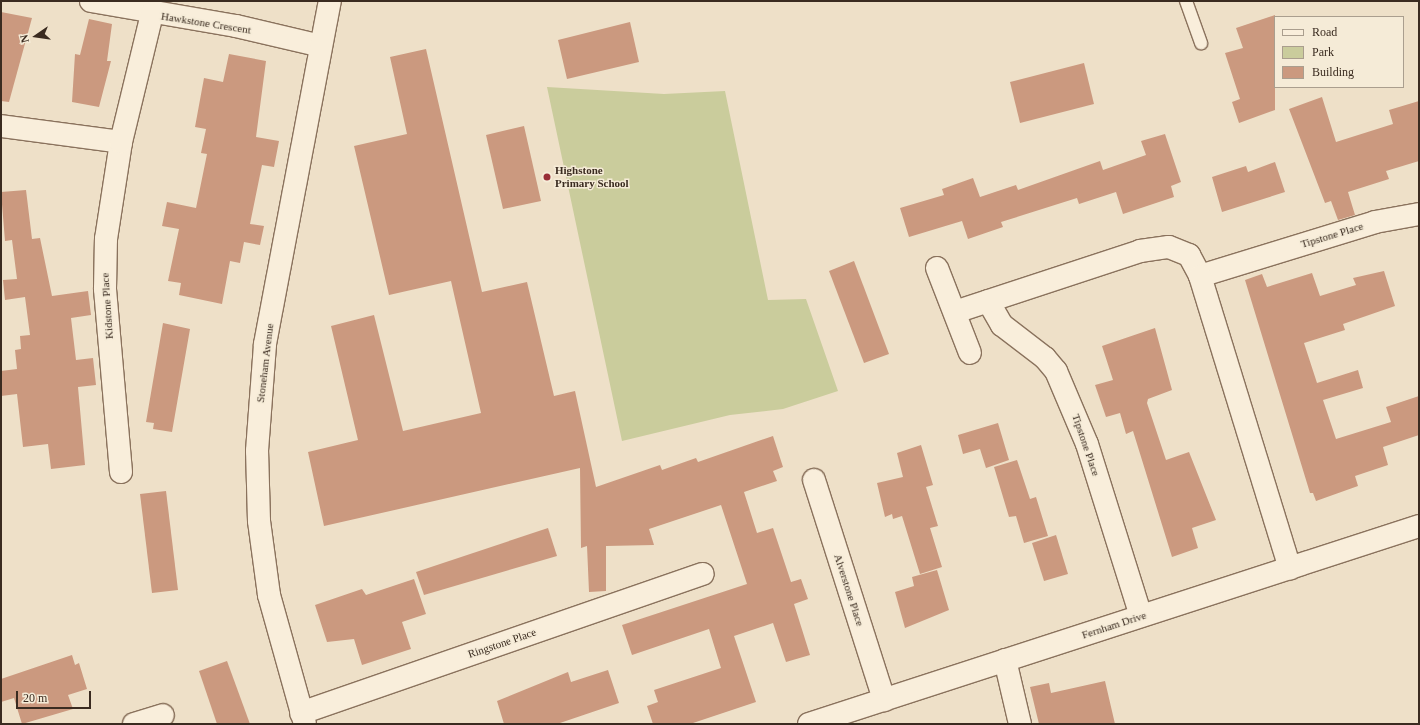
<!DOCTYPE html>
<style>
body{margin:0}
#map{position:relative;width:1420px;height:725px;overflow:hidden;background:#eee0c8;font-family:"Times New Roman",serif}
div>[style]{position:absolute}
.green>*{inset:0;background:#cacc9c}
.building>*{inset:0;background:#cb997f}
.roads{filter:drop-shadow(1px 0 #8a725d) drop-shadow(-1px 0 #8a725d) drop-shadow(0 1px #8a725d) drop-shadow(0 -1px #8a725d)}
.service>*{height:12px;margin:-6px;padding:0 6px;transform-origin:6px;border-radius:6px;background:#f9eedb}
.minor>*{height:22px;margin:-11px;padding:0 11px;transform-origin:11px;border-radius:11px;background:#f9eedb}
.tertiary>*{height:22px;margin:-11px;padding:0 11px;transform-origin:11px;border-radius:11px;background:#f9eedb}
.dots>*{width:11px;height:11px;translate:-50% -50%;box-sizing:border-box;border:2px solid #f5ebd7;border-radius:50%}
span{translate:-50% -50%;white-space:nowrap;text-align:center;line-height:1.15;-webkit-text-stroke:3px #f5ebd7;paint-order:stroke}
.street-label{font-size:11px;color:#3a2b20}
.poi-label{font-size:11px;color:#3a2b20;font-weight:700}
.left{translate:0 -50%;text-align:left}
.frame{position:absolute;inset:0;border:2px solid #3a2b20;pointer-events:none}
.legend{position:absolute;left:1274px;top:16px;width:130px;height:72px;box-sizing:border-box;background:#f5ebd7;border:1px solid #aa9e8e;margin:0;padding:5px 7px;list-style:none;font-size:12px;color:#3a2b20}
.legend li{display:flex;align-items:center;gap:8px;height:20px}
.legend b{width:20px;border:1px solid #aa9e8e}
.north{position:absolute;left:16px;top:16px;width:40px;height:40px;-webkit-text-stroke:3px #f5ebd7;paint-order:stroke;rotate:257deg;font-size:11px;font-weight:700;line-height:16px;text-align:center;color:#3a2b20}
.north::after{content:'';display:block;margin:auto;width:14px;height:18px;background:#3a2b20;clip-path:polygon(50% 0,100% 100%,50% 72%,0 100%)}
.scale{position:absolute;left:16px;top:691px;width:75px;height:18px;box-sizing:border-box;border:2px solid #3a2b20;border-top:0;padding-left:5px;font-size:12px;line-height:14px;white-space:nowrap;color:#3a2b20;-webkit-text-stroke:3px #f5ebd7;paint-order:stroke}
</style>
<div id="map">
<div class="green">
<div style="clip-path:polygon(547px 87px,664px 94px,725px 91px,768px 300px,806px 299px,838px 391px,783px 409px,730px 415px,622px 441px)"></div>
</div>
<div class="building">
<div style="clip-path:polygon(1px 12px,32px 18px,9px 102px,1px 101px)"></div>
<div style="clip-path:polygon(1275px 15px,1275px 110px,1239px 123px,1232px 102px,1240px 99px,1225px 53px,1243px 48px,1236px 28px)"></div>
<div style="clip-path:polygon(89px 19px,112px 24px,107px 61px,111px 61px,99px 107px,72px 102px,75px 54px,80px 55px)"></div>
<div style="clip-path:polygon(630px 22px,639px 62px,567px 79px,558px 40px)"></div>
<div style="clip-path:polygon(426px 49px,482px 292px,527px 282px,554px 396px,575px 391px,596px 487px,660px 465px,662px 470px,696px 458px,698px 462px,773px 436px,783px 467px,773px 471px,777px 481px,744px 492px,757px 533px,773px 528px,791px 582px,801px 579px,808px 599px,794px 604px,810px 655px,786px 662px,773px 623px,734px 636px,756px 702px,690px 724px,653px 724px,647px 706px,658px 702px,654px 690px,721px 668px,709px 629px,632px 655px,622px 625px,747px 584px,721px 505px,649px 529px,654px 545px,606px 546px,606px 591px,589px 592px,587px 546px,581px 548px,580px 468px,324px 526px,308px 452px,358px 440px,331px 326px,374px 315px,403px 431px,481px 413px,451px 281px,389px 295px,354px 146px,407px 134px,390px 57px)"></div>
<div style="clip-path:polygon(229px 54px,266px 61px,256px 137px,279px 141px,274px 167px,262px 165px,250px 224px,264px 226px,260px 245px,244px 242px,240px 263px,230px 261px,222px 304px,179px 295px,181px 283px,168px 281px,179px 229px,162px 226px,167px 202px,196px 208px,207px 154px,201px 153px,206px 129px,195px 127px,204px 78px,223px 82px)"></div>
<div style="clip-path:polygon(1084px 63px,1094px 104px,1020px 123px,1010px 82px)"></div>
<div style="clip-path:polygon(1322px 97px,1336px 142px,1393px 124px,1389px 110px,1419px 101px,1419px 161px,1386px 171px,1389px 179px,1348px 192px,1355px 215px,1338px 220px,1331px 201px,1325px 203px,1289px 109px)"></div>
<div style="clip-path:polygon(524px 126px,541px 201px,503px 209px,486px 135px)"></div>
<div style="clip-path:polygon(1165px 134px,1181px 182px,1171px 186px,1174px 197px,1123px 214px,1116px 192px,1079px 204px,1077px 198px,1001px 222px,1003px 227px,968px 239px,962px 221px,909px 237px,900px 208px,944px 195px,942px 189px,973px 178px,980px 197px,1016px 185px,1018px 190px,1100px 161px,1103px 170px,1146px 155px,1141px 141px)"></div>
<div style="clip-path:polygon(1275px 162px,1285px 192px,1222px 212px,1212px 177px,1246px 166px,1248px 172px)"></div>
<div style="clip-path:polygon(26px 190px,32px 239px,40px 238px,52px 296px,88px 291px,91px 315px,71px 318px,76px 360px,93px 358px,96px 385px,78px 387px,85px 465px,51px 469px,48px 444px,23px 447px,17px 394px,1px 396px,1px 371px,17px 369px,15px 350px,21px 349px,20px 336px,30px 335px,25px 297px,5px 300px,3px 280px,17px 279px,12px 240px,5px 241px,1px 192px)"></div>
<div style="clip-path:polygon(854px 261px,889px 354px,864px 363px,829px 271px)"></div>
<div style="clip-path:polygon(1384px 271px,1395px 306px,1343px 324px,1345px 330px,1304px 343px,1317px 383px,1358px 370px,1363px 388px,1323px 400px,1336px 439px,1391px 422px,1386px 407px,1419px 396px,1419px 435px,1383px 447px,1388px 465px,1355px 476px,1358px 486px,1316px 501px,1313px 493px,1310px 493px,1245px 280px,1262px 274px,1267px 287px,1312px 273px,1320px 296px,1356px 285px,1353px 278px)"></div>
<div style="clip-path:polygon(163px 323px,190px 329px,172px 432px,153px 429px,154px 423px,146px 422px)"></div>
<div style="clip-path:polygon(1155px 328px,1172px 390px,1148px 399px,1147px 403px,1166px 460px,1189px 452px,1216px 520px,1192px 528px,1198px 548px,1172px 557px,1133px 431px,1126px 434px,1120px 413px,1106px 417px,1095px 385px,1113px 380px,1102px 346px)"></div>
<div style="clip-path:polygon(998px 423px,1009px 460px,986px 468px,980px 449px,963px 454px,958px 435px)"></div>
<div style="clip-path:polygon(921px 445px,933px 485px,926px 487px,938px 526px,930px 528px,942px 567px,920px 574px,902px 516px,893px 519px,892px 514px,885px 517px,877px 483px,903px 477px,897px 453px)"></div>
<div style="clip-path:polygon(1017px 460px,1030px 499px,1036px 497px,1048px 536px,1024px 543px,1016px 516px,1009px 517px,994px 467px)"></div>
<div style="clip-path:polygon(166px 491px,178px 590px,152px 593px,140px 494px)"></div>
<div style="clip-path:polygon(548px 528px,557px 556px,424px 595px,416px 572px)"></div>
<div style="clip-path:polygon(1056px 535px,1068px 574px,1044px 581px,1032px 543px)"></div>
<div style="clip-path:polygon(937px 570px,949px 610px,905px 628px,895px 592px,914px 586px,912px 577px)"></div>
<div style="clip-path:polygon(414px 579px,426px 614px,402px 622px,411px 649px,362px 665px,354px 639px,327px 642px,315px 605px,362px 589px,366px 595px)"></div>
<div style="clip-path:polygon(72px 655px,75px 665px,79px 663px,87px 689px,68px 695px,73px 709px,22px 724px,14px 698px,1px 702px,1px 679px)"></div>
<div style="clip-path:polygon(227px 661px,250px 724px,217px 724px,199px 671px)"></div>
<div style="clip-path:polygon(608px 670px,619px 703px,557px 724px,504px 724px,497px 701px,568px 672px,571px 682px)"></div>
<div style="clip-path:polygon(1105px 681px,1115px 724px,1039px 724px,1030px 687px,1049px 683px,1051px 693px)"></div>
</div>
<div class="roads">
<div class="service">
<div style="left:1186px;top:1px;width:45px;rotate:70.3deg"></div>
</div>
<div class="minor">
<div style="left:91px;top:1px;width:147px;rotate:9.8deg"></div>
<div style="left:236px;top:26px;width:87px;rotate:13.2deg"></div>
<div style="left:1px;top:126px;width:121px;rotate:7.6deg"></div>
<div style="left:937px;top:268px;width:91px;rotate:68.8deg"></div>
<div style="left:1200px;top:276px;width:183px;rotate:-17.1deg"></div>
<div style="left:1375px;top:222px;width:45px;rotate:-10.3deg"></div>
<div style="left:988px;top:301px;width:28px;rotate:60deg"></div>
<div style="left:1002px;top:325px;width:54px;rotate:37.5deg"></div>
<div style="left:1045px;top:358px;width:17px;rotate:50deg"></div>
<div style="left:1056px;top:371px;width:79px;rotate:67deg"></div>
<div style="left:1087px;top:444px;width:180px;rotate:72.6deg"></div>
<div style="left:955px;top:312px;width:195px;rotate:-18.2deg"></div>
<div style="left:1140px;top:251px;width:29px;rotate:-8deg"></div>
<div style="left:1169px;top:247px;width:22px;rotate:22deg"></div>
<div style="left:1189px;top:255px;width:24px;rotate:62deg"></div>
<div style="left:1200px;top:276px;width:306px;rotate:72.9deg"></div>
<div style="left:121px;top:472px;width:184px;rotate:-95deg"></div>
<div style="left:105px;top:289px;width:50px;rotate:-88.9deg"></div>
<div style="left:106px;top:239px;width:98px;rotate:-81.2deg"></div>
<div style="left:121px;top:142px;width:132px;rotate:-76.4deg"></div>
<div style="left:814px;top:480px;width:231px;rotate:72.3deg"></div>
<div style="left:1005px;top:660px;width:66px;rotate:76.8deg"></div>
<div style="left:301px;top:713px;width:425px;rotate:-19.1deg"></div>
<div style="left:134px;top:724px;width:30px;rotate:-17deg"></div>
<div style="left:305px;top:724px;width:134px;rotate:-105.6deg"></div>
<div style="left:269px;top:595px;width:75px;rotate:-97.7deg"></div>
<div style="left:259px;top:521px;width:70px;rotate:-91.6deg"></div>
<div style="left:257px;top:451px;width:107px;rotate:-85.7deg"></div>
<div style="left:265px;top:344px;width:349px;rotate:-79.3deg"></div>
</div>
<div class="tertiary">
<div style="left:809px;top:724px;width:641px;rotate:-17.98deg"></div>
</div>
</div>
<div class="dots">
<div style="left:547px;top:177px;background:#982e36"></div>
</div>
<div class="street-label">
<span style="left:206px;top:23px;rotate:9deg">Hawkstone Crescent</span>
<span style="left:1332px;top:235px;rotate:-17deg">Tipstone Place</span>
<span style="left:107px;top:306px;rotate:-94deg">Kidstone Place</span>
<span style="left:265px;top:363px;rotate:-83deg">Stoneham Avenue</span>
<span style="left:1086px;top:445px;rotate:71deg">Tipstone Place</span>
<span style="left:849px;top:590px;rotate:72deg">Alverstone Place</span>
<span style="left:1114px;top:625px;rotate:-18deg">Fernham Drive</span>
<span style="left:502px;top:643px;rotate:-19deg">Ringstone Place</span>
</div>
<div class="poi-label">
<span class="left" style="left:555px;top:177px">Highstone<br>Primary School</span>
</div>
<div class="frame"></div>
<ul class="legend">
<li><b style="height:5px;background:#f9eedb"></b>Road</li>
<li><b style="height:11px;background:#cacc9c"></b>Park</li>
<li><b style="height:11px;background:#cb997f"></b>Building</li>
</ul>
<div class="north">N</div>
<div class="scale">20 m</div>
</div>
